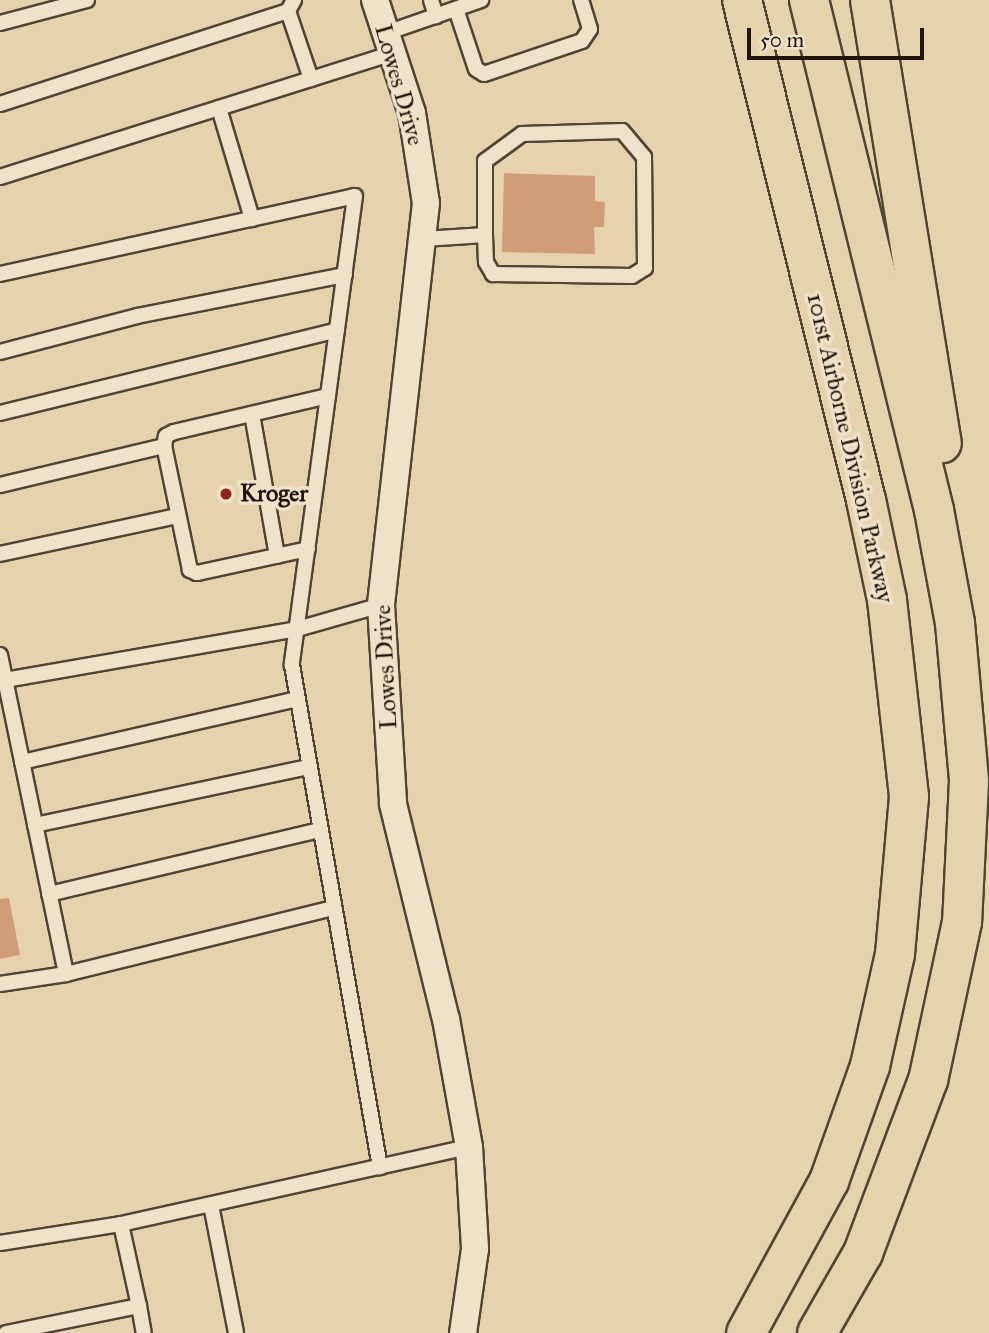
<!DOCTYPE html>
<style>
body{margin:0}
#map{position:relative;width:989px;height:1333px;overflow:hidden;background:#e6d2ac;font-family:"IM FELL Great Primer",serif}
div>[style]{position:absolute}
.building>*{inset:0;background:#d19d79}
.roads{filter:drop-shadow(2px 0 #514435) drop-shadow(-2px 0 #514435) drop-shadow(0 2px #514435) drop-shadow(0 -2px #514435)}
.service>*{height:14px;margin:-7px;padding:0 7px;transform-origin:7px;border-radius:7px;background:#efe2c9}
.minor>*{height:26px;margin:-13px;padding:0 13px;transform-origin:13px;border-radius:13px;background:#efe2c9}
.trunk>*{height:38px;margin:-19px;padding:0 19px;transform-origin:19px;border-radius:19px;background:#e6d2ac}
.dots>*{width:19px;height:19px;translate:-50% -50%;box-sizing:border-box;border:4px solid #efe2c9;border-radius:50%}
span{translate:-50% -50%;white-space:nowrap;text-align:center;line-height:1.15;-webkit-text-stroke:7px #efe2c9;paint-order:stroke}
.street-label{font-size:24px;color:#1f140d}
.poi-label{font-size:24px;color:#1f140d;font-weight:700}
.left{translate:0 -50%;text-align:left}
.scale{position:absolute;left:747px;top:28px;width:177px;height:32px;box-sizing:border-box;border:4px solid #1f140d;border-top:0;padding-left:9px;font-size:21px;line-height:24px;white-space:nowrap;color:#1f140d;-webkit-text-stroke:5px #efe2c9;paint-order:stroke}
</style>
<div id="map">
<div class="building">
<div style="clip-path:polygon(504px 173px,595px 176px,595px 201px,605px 202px,604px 227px,594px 227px,595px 254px,502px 252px)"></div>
<div style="clip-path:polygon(9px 898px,20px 955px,0 959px,0 899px)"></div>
</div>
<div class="roads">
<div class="service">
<div style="left:294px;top:0;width:13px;rotate:119deg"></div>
<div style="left:288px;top:11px;width:72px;rotate:71.3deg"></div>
<div style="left:431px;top:0;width:17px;rotate:73deg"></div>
<div style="left:456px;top:9px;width:63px;rotate:71.6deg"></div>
<div style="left:476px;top:69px;width:9px;rotate:32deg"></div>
<div style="left:484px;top:74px;width:103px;rotate:-18.6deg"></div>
<div style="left:582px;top:41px;width:14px;rotate:-56deg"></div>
<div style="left:590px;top:29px;width:30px;rotate:-107deg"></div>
<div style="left:0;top:23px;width:90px;rotate:-14.8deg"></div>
<div style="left:386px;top:33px;width:101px;rotate:-19.2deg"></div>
<div style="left:0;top:104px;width:303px;rotate:-17.9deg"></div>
<div style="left:219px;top:108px;width:116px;rotate:73.4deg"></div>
<div style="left:0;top:177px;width:412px;rotate:-17.5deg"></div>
<div style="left:424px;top:239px;width:61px;rotate:-3.8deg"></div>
<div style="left:485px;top:235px;width:27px;rotate:88deg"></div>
<div style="left:486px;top:262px;width:14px;rotate:60deg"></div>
<div style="left:493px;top:274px;width:139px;rotate:0.8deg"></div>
<div style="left:632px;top:276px;width:15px;rotate:-32deg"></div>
<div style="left:645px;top:268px;width:111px;rotate:-90.5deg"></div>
<div style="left:644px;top:157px;width:34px;rotate:-130deg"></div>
<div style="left:622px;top:131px;width:100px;rotate:178.3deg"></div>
<div style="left:522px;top:134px;width:46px;rotate:143.9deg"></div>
<div style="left:485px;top:161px;width:74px;rotate:90deg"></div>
<div style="left:0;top:274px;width:363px;rotate:-12.4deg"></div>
<div style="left:355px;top:196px;width:473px;rotate:97.7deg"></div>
<div style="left:292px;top:665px;width:510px;rotate:80.06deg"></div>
<div style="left:0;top:352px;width:142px;rotate:-14.7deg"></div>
<div style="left:137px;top:316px;width:212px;rotate:-11.2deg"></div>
<div style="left:0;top:413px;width:347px;rotate:-13.8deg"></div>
<div style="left:252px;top:414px;width:144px;rotate:80deg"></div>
<div style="left:0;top:485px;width:169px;rotate:-13.4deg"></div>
<div style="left:308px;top:549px;width:114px;rotate:167.8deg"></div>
<div style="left:197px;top:573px;width:8px;rotate:-157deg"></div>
<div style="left:190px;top:570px;width:127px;rotate:-101.8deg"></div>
<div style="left:164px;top:446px;width:10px;rotate:-79deg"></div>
<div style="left:166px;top:436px;width:9px;rotate:-27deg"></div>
<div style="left:174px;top:432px;width:158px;rotate:-13.2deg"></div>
<div style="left:0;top:554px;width:182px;rotate:-12.1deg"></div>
<div style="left:0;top:655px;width:326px;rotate:78.3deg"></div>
<div style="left:5px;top:680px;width:296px;rotate:-9.9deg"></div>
<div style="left:297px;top:629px;width:87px;rotate:-15.9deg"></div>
<div style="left:22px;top:762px;width:283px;rotate:-12.9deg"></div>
<div style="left:35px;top:825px;width:280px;rotate:-12deg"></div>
<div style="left:49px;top:894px;width:277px;rotate:-13.3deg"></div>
<div style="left:0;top:984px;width:67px;rotate:-8.6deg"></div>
<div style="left:66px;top:974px;width:274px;rotate:-13.9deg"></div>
<div style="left:211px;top:1205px;width:130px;rotate:78.9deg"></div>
<div style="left:0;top:1243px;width:122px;rotate:-8.9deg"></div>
<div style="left:139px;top:1306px;width:27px;rotate:80deg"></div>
<div style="left:6px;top:1333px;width:136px;rotate:-11.5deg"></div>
<div style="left:139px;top:1306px;width:84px;rotate:-102.4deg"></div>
<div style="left:121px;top:1224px;width:356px;rotate:-12.5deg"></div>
</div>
<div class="minor">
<div style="left:375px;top:0;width:119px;rotate:71.9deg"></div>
<div style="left:412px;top:113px;width:91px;rotate:81.2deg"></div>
<div style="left:426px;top:203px;width:405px;rotate:96.4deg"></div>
<div style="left:381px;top:605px;width:199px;rotate:86.5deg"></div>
<div style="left:393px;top:804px;width:221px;rotate:76.2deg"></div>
<div style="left:446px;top:1019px;width:130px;rotate:79.8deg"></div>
<div style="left:469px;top:1147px;width:102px;rotate:86.6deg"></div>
<div style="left:475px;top:1249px;width:85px;rotate:98.1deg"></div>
</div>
<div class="trunk">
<div style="left:742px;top:0;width:515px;rotate:76.07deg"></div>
<div style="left:866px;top:500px;width:102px;rotate:78.1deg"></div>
<div style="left:887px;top:600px;width:198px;rotate:83.6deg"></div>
<div style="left:909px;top:797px;width:158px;rotate:95.1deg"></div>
<div style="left:895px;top:954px;width:115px;rotate:102.6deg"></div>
<div style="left:870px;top:1066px;width:122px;rotate:109.6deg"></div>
<div style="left:829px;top:1181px;width:173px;rotate:118.6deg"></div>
<div style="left:809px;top:0;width:525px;rotate:76.23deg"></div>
<div style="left:934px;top:510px;width:115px;rotate:79.5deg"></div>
<div style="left:955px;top:623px;width:159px;rotate:84.9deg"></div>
<div style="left:969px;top:781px;width:141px;rotate:92.8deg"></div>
<div style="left:962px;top:922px;width:162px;rotate:102.1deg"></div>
<div style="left:928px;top:1080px;width:185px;rotate:110.6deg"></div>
<div style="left:863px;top:1253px;width:92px;rotate:119.9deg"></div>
<div style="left:870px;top:0;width:449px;rotate:80.8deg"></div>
</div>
</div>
<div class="dots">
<div style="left:226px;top:494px;background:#8f2418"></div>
</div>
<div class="street-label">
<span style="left:399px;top:85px;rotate:74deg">Lowes Drive</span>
<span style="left:850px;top:448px;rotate:77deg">101st Airborne Division Parkway</span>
<span style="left:386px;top:667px;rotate:-93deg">Lowes Drive</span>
</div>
<div class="poi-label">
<span class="left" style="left:240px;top:494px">Kroger</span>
</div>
<div class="scale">50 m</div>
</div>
